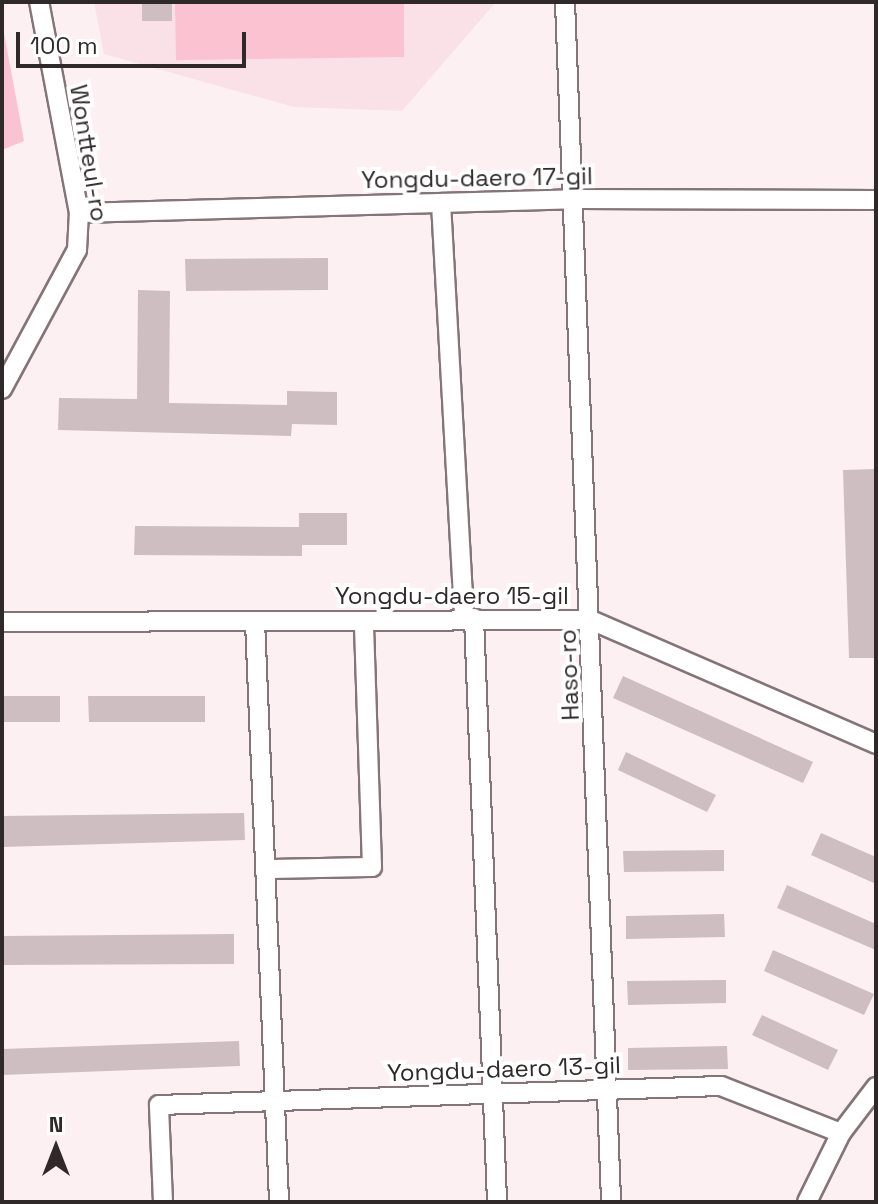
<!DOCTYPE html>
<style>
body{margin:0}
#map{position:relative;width:878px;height:1204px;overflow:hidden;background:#fdf0f3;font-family:"Space Grotesk",sans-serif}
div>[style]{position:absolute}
.built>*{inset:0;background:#fae1e7}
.green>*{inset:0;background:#fbc2d2}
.building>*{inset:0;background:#cebec2}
.roads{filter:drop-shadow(2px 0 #837578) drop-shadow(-2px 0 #837578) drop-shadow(0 2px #837578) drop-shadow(0 -2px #837578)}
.minor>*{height:18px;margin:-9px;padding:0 9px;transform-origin:9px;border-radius:9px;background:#fff}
span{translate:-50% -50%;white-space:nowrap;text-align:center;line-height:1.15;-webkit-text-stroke:8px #fff;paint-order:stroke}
.street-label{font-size:24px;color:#2f292a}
.frame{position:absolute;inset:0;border:4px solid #2f292a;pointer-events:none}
.north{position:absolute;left:16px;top:1108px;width:80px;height:80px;-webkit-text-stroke:6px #fff;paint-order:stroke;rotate:0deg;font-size:22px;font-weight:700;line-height:32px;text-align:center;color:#2f292a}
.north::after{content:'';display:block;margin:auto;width:28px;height:36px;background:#2f292a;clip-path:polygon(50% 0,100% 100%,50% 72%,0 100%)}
.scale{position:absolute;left:16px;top:32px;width:230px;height:36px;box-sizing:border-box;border:4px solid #2f292a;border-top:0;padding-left:10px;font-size:24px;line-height:28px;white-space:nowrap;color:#2f292a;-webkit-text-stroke:6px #fff;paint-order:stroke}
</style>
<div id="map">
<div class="built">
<div style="clip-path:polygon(94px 2px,496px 2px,402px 111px,294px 107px,104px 54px)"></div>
</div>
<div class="green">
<div style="clip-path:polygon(175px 2px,404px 2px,404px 57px,176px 60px)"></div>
<div style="clip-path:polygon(2px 22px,24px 141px,2px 150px)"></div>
</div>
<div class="building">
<div style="clip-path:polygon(142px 2px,172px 2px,172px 21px,142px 21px)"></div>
<div style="clip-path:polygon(328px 258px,328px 290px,186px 291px,185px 259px)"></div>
<div style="clip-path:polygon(138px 290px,170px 291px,169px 403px,287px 405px,287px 391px,337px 392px,337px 425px,292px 424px,291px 436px,58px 430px,59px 398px,137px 399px)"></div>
<div style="clip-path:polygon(876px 469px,876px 658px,849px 658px,843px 470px)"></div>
<div style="clip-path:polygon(299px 513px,347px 513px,347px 545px,302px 545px,302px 556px,134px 555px,135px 526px,299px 527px)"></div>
<div style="clip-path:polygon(623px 676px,813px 762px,803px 783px,613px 698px)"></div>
<div style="clip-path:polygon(2px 696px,60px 696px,60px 722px,2px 722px)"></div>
<div style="clip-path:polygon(88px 696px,205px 696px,205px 722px,89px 722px)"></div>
<div style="clip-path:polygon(626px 752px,716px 795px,707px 812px,618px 770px)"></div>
<div style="clip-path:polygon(244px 813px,245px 840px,2px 847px,2px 816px)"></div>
<div style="clip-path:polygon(821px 833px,876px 857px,876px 884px,811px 855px)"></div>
<div style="clip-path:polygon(724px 850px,724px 871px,624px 872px,623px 851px)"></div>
<div style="clip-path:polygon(787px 885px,876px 924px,876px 950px,777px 908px)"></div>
<div style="clip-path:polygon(724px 914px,725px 937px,626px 939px,626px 916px)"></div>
<div style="clip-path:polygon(234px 934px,234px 964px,2px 965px,2px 936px)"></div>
<div style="clip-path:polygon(773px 950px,874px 994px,864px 1015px,764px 971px)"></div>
<div style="clip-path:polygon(726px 980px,726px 1003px,628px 1005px,627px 981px)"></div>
<div style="clip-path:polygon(762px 1015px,838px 1050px,828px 1070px,752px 1035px)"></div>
<div style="clip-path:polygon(239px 1041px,240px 1066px,2px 1075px,2px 1049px)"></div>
<div style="clip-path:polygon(727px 1046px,728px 1069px,628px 1070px,628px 1048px)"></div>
</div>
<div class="roads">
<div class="minor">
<div style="left:565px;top:2px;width:1201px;rotate:87.8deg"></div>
<div style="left:441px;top:203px;width:416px;rotate:86.8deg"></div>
<div style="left:79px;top:213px;width:495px;rotate:-1.6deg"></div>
<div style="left:574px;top:199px;width:302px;rotate:0.2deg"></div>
<div style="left:2px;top:389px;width:158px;rotate:-61.7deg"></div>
<div style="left:77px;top:250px;width:37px;rotate:-87deg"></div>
<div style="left:79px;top:213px;width:215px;rotate:-100.7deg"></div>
<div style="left:474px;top:618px;width:584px;rotate:87.74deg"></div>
<div style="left:255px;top:621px;width:581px;rotate:87.63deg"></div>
<div style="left:2px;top:622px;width:589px;rotate:-0.19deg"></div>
<div style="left:591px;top:620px;width:311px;rotate:23.5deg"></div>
<div style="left:268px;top:869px;width:104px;rotate:-1.1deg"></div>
<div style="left:372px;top:867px;width:246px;rotate:-91.9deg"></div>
<div style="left:163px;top:1202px;width:97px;rotate:-92.4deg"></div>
<div style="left:159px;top:1105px;width:562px;rotate:-1.94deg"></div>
<div style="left:721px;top:1086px;width:129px;rotate:21.4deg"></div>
<div style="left:807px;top:1202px;width:77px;rotate:-63.8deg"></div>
<div style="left:841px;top:1133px;width:58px;rotate:-52.7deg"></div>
</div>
</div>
<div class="street-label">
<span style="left:89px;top:153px;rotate:81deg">Wontteul-ro</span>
<span style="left:477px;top:178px;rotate:-1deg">Yongdu-daero 17-gil</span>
<span style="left:452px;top:596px">Yongdu-daero 15-gil</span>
<span style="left:569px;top:675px;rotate:-92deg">Haso-ro</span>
<span style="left:504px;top:1069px;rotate:-2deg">Yongdu-daero 13-gil</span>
</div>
<div class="frame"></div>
<div class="north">N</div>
<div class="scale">100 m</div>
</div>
